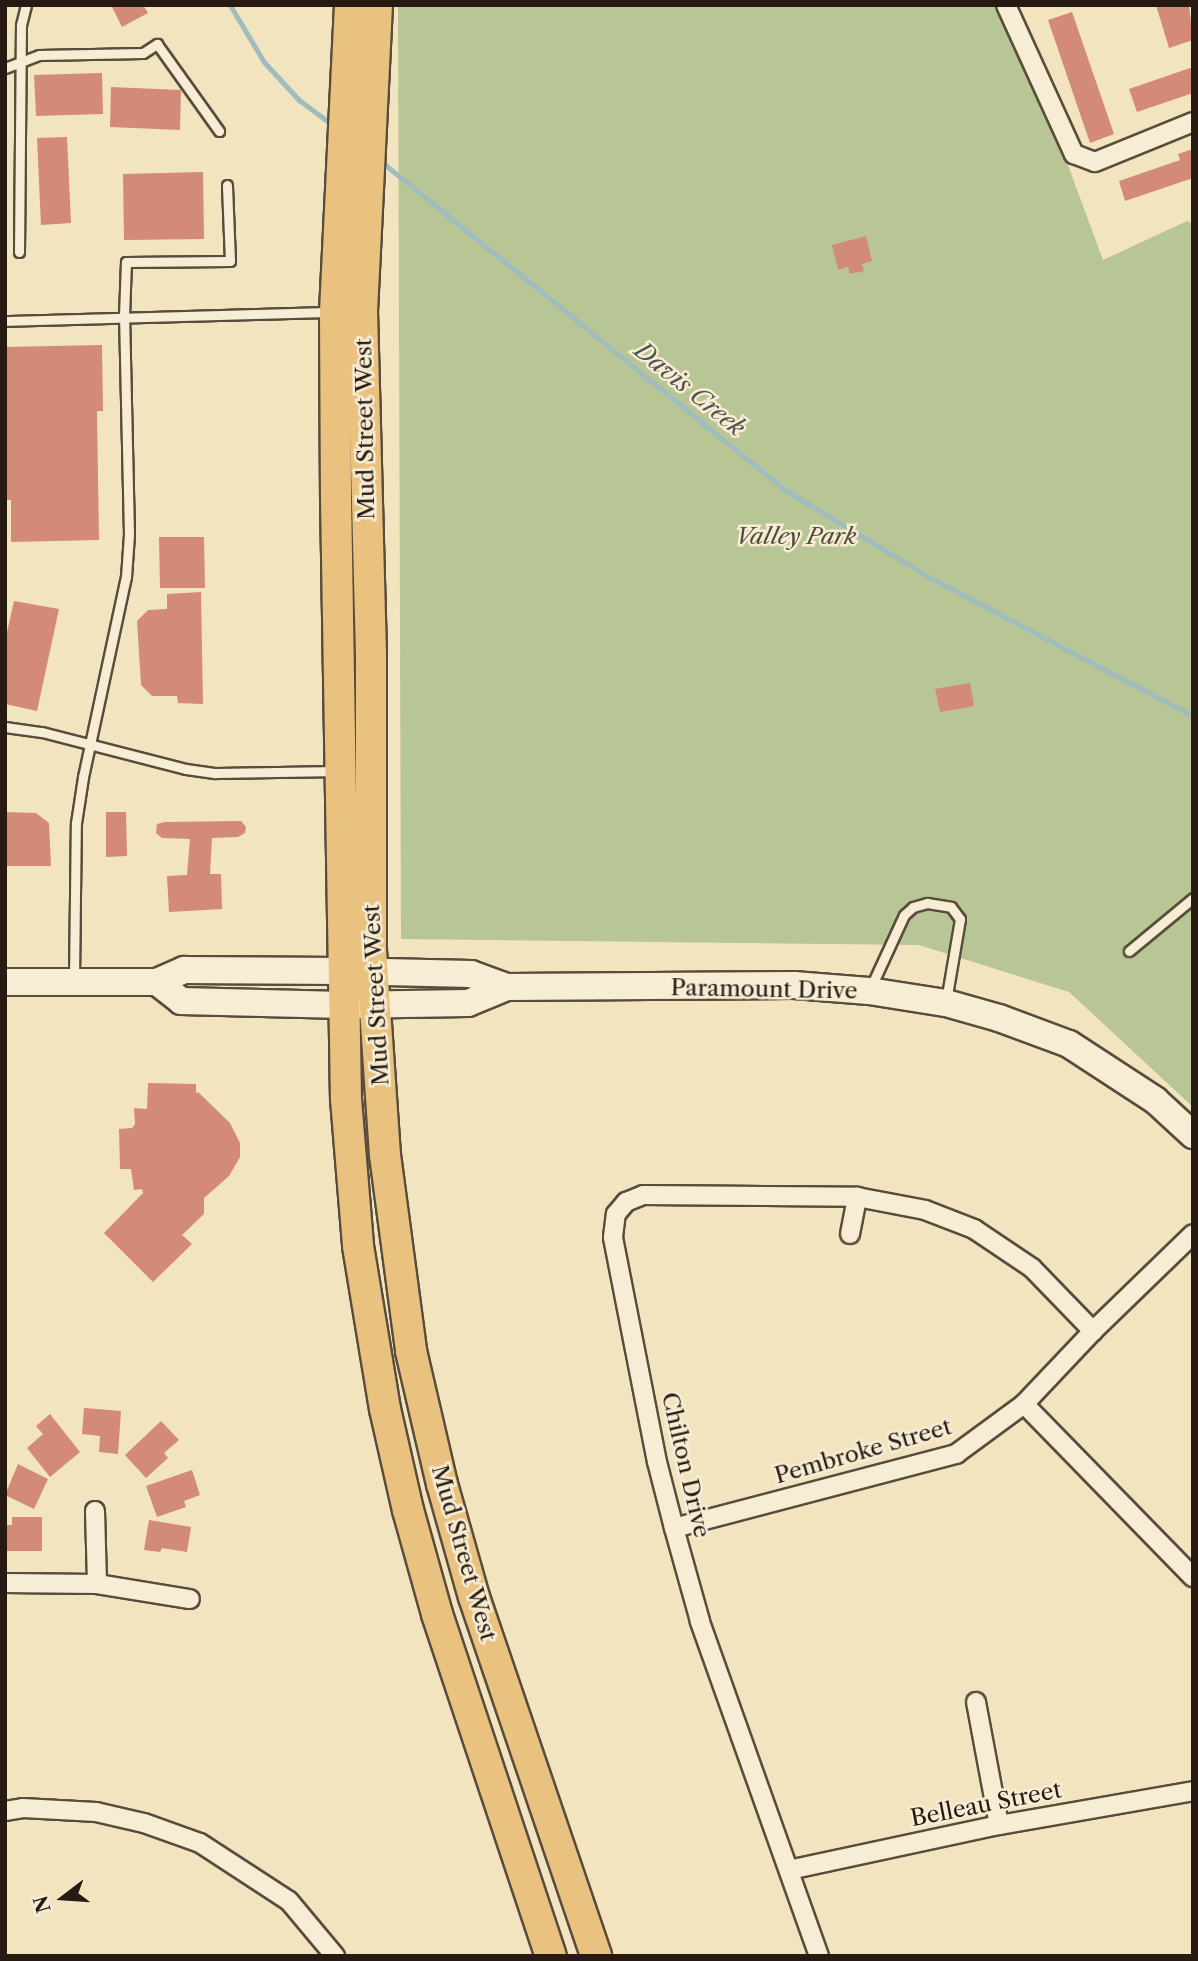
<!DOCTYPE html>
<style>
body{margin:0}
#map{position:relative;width:1198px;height:1961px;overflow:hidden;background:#f2e4bf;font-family:"Libre Caslon Text",serif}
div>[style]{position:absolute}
.green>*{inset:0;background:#b8c594}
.stream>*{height:5px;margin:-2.5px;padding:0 2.5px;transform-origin:2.5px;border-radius:2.5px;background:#a0bcbd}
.building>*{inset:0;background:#d38a78}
.roads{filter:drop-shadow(2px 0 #594c3d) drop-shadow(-2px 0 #594c3d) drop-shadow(0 2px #594c3d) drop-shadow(0 -2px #594c3d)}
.lane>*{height:9px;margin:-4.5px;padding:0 4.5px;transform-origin:4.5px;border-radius:4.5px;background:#f7edd5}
.street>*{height:18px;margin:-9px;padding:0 9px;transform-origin:9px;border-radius:9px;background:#f7edd5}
.secondary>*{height:26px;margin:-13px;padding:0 13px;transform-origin:13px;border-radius:13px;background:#f7edd5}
.primary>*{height:30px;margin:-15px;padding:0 15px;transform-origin:15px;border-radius:15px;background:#e9c280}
span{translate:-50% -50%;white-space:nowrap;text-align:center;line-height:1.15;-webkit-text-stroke:5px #f7edd5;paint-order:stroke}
.street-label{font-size:23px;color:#261a12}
.park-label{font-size:23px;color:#524d39;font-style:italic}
.water-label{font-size:24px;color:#51534e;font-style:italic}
.frame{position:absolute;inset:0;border:7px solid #261a12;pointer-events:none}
.north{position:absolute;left:28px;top:1863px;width:70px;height:70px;-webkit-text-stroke:5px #f7edd5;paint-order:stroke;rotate:253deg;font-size:19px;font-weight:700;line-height:28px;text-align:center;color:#261a12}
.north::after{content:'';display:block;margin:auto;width:24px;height:32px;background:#261a12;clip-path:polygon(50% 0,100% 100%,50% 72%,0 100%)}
</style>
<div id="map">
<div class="green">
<div style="clip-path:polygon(398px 5px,994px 5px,1069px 168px,1103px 260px,1187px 221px,1193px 224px,1193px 1107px,1069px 992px,919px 945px,401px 939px)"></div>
</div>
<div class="stream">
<div style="left:230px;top:5px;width:66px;rotate:59.2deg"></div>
<div style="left:264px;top:62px;width:52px;rotate:47.4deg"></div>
<div style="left:299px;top:100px;width:44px;rotate:36.6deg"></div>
<div style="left:378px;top:159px;width:525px;rotate:39.12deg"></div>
<div style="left:785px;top:490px;width:170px;rotate:31.1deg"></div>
<div style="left:931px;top:578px;width:296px;rotate:27.8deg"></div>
</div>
<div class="building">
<div style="clip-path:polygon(111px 5px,143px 5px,148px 13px,122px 27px)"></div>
<div style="clip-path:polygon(1156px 5px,1189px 5px,1193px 40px,1169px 48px)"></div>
<div style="clip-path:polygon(1072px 12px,1114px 134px,1090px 143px,1048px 20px)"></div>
<div style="clip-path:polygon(1193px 67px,1193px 93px,1137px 112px,1129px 89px)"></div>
<div style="clip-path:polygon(102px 73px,103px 114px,36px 116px,34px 75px)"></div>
<div style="clip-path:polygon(111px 87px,181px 90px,180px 130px,110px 127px)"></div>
<div style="clip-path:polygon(67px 137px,71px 223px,41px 225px,37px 138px)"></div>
<div style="clip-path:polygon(1193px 149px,1193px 178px,1125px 201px,1119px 181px,1180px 160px,1178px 154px)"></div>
<div style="clip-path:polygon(203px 172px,204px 239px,124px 240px,123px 174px)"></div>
<div style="clip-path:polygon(866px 236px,872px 261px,862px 264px,864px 271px,850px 274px,848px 267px,838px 270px,832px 245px)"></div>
<div style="clip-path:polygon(102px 345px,103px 411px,97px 411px,99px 540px,11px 542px,11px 500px,5px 500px,6px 347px)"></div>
<div style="clip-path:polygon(159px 537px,204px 537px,205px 588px,160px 588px)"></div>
<div style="clip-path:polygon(201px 592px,203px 704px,178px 703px,177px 696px,152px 696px,141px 685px,137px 621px,148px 610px,167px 609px,167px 594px)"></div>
<div style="clip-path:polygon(14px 601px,59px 609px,37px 711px,5px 704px,5px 641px)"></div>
<div style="clip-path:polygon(970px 683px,974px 706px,940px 712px,935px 689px)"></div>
<div style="clip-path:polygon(5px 812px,36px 813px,49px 823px,51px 866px,5px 866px)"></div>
<div style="clip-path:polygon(106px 812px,126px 812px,127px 856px,106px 857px)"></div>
<div style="clip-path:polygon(241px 821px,246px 827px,245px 833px,238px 837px,212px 838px,210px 874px,221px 874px,222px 909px,169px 912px,167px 876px,187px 875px,190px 839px,162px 838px,156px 833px,157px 824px,165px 822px)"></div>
<div style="clip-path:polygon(148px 1083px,196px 1084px,196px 1093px,198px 1092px,230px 1123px,240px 1143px,240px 1157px,229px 1176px,204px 1198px,204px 1214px,182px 1235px,192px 1244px,153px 1282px,104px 1233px,143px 1193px,142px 1189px,134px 1190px,131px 1169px,120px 1169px,119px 1129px,132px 1128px,135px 1124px,134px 1108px,147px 1109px)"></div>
<div style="clip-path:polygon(84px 1408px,121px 1411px,118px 1454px,99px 1452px,100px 1436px,82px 1434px)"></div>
<div style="clip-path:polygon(50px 1414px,80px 1452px,50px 1477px,27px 1448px,43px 1434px,36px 1426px)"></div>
<div style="clip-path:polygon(161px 1421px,179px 1440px,164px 1453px,168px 1458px,146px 1478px,125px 1455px)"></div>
<div style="clip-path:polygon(18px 1464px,48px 1479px,34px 1509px,5px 1495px)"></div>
<div style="clip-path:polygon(192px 1470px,200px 1495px,184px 1501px,186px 1507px,157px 1517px,146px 1486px)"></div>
<div style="clip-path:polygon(12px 1517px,42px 1517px,42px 1551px,5px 1551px,5px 1525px,12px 1525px)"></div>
<div style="clip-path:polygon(149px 1520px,191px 1527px,187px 1552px,162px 1548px,160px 1552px,144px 1550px)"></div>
</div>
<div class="roads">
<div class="lane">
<div style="left:5px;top:68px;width:36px;rotate:-21deg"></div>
<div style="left:39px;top:55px;width:104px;rotate:-1.1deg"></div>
<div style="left:143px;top:53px;width:17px;rotate:-33deg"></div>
<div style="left:157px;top:44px;width:107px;rotate:54.5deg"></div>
<div style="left:19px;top:252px;width:227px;rotate:-89.5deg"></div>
<div style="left:21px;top:25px;width:21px;rotate:-76deg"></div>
<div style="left:5px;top:321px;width:327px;rotate:-1.6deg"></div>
<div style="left:5px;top:727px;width:37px;rotate:8deg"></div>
<div style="left:42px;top:732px;width:149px;rotate:14.4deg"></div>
<div style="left:186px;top:769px;width:30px;rotate:8deg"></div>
<div style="left:216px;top:773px;width:122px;rotate:-0.9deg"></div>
<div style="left:1129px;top:951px;width:83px;rotate:-39.6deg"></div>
<div style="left:74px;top:978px;width:155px;rotate:-89.3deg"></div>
<div style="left:76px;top:823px;width:47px;rotate:-81.3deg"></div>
<div style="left:83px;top:777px;width:205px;rotate:-77.9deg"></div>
<div style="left:126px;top:577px;width:43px;rotate:-86deg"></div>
<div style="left:129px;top:534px;width:218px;rotate:-91.3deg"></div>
<div style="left:124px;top:316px;width:54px;rotate:-87.9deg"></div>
<div style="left:126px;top:262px;width:104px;rotate:-0.6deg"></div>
<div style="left:230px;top:261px;width:76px;rotate:-92.3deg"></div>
<div style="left:870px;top:989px;width:81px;rotate:-65.3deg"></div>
<div style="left:904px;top:915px;width:12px;rotate:-42deg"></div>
<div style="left:913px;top:907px;width:15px;rotate:-16deg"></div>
<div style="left:927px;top:903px;width:24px;rotate:9deg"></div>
<div style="left:951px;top:907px;width:15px;rotate:53deg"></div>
<div style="left:960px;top:919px;width:83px;rotate:99.7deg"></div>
</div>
<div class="street">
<div style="left:1006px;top:5px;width:164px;rotate:65.5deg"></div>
<div style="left:1074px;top:154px;width:22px;rotate:21deg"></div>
<div style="left:1095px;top:162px;width:106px;rotate:-22.2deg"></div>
<div style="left:850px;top:1234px;width:38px;rotate:-79deg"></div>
<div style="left:1024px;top:1404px;width:242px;rotate:45.7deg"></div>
<div style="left:95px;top:1511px;width:73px;rotate:88.4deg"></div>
<div style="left:674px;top:1528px;width:292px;rotate:-14.7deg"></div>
<div style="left:956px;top:1454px;width:84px;rotate:-36.3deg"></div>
<div style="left:1024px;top:1404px;width:100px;rotate:-46.6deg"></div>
<div style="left:1093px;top:1331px;width:139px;rotate:-44.1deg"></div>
<div style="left:5px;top:1583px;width:92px;rotate:0.6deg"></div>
<div style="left:97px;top:1584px;width:94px;rotate:9.2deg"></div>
<div style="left:976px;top:1702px;width:125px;rotate:79.4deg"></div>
<div style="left:5px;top:1811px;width:18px;rotate:-9deg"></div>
<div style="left:23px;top:1808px;width:73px;rotate:3.1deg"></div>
<div style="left:96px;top:1812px;width:49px;rotate:12.9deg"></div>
<div style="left:144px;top:1823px;width:59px;rotate:19.7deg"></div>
<div style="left:200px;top:1843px;width:106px;rotate:33.1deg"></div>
<div style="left:289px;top:1901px;width:72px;rotate:50.1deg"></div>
<div style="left:789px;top:1870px;width:215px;rotate:-12.1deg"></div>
<div style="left:999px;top:1825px;width:197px;rotate:-9.9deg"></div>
<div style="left:819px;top:1956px;width:356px;rotate:-109.6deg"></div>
<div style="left:700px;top:1621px;width:97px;rotate:-105.6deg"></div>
<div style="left:674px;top:1528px;width:68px;rotate:-104.4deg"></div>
<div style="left:657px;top:1462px;width:229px;rotate:-101.1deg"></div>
<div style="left:613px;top:1237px;width:23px;rotate:-83deg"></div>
<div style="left:616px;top:1214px;width:16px;rotate:-50deg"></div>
<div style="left:626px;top:1202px;width:18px;rotate:-22deg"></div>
<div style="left:643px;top:1195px;width:214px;rotate:0.5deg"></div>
<div style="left:857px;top:1197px;width:69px;rotate:10.8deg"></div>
<div style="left:925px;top:1210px;width:53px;rotate:21.2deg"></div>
<div style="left:974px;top:1229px;width:70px;rotate:33.9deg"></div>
<div style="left:1032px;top:1268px;width:88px;rotate:45.9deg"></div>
</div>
<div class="secondary">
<div style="left:5px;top:982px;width:152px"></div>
<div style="left:157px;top:982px;width:30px;rotate:-24deg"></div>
<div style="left:184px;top:970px;width:158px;rotate:0.4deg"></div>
<div style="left:342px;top:971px;width:129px;rotate:1.3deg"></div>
<div style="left:471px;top:974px;width:38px;rotate:20deg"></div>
<div style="left:507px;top:987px;width:287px;rotate:-0.4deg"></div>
<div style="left:794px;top:985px;width:75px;rotate:4.6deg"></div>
<div style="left:869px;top:991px;width:78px;rotate:8.9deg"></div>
<div style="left:946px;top:1003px;width:55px;rotate:15.8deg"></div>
<div style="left:999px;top:1018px;width:75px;rotate:20.4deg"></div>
<div style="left:1069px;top:1044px;width:103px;rotate:33.1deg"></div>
<div style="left:1155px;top:1100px;width:52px;rotate:42.6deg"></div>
<div style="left:157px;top:982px;width:31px;rotate:38deg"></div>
<div style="left:181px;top:1001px;width:162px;rotate:1.4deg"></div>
<div style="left:343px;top:1005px;width:125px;rotate:-0.9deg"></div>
<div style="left:468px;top:1003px;width:42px;rotate:-22.3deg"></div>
</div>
<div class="primary">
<div style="left:350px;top:5px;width:307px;rotate:92.8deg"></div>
<div style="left:335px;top:312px;width:185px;rotate:89.7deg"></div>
<div style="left:336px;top:497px;width:602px;rotate:89.05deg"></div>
<div style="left:346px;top:1099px;width:147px;rotate:85.3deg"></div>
<div style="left:358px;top:1246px;width:165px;rotate:80.6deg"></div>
<div style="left:385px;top:1409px;width:104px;rotate:77.2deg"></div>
<div style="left:408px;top:1510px;width:108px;rotate:74.4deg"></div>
<div style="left:437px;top:1614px;width:360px;rotate:71.6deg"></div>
<div style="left:377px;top:5px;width:306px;rotate:92.8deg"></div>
<div style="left:362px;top:311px;width:343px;rotate:88.5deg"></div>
<div style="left:371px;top:654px;width:296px;rotate:90deg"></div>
<div style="left:371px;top:950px;width:205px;rotate:86.1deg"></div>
<div style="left:385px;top:1155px;width:198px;rotate:82.4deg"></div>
<div style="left:411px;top:1351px;width:137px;rotate:76.9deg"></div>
<div style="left:442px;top:1484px;width:117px;rotate:74.2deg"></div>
<div style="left:474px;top:1597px;width:379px;rotate:71.2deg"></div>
</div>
</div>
<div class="street-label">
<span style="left:365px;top:429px;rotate:-91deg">Mud Street West</span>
<span style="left:764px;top:989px;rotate:1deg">Paramount Drive</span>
<span style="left:376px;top:995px;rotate:-93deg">Mud Street West</span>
<span style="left:863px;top:1451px;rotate:-16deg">Pembroke Street</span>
<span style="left:686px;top:1465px;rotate:77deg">Chilton Drive</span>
<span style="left:464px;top:1553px;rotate:74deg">Mud Street West</span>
<span style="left:986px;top:1804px;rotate:-11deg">Belleau Street</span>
</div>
<div class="park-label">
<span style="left:796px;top:536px">Valley Park</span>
</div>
<div class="water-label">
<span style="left:690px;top:389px;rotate:39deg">Davis Creek</span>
</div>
<div class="frame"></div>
<div class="north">N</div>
</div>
